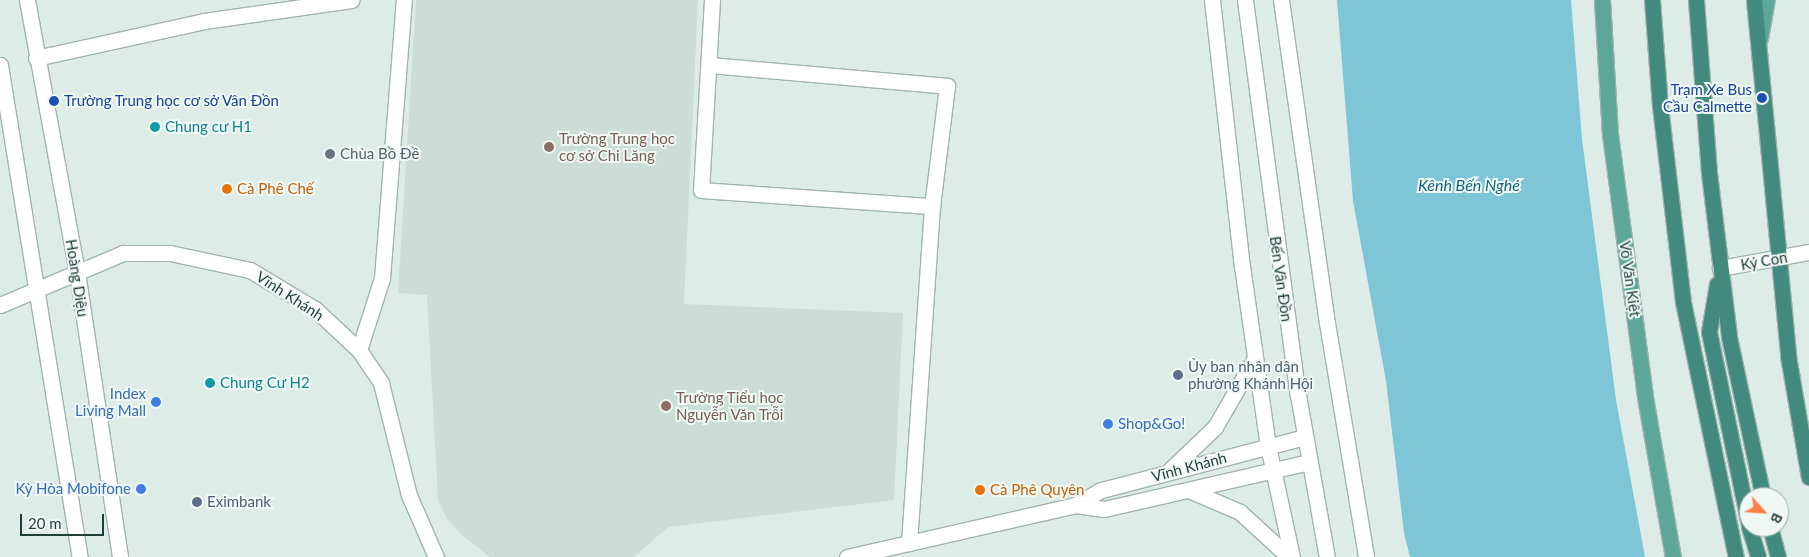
<!DOCTYPE html>
<meta charset="utf-8">
<style>
body{margin:0}
#map{position:relative;width:1809px;height:557px;overflow:hidden;background:#deece7;font-family:Lato,sans-serif}
div>[style]{position:absolute}
.built>*{inset:0;background:#ccdcd6}
.water>*{inset:0;background:#7fc5d8}
.roads{filter:drop-shadow(1px 0 #a1b4af) drop-shadow(-1px 0 #a1b4af) drop-shadow(0 1px #a1b4af) drop-shadow(0 -1px #a1b4af)}
.minor>*{height:15px;margin:-7.5px;padding:0 7.5px;transform-origin:7.5px;border-radius:7.5px;background:#fff}
.tertiary>*{height:15px;margin:-7.5px;padding:0 7.5px;transform-origin:7.5px;border-radius:7.5px;background:#fff}
.secondary>*{height:15px;margin:-7.5px;padding:0 7.5px;transform-origin:7.5px;border-radius:7.5px;background:#fff}
.primary>*{height:15px;margin:-7.5px;padding:0 7.5px;transform-origin:7.5px;border-radius:7.5px;background:#5da799}
.trunk>*{height:15px;margin:-7.5px;padding:0 7.5px;transform-origin:7.5px;border-radius:7.5px;background:#428a7e}
.dots>*{width:14px;height:14px;translate:-50% -50%;box-sizing:border-box;border:2px solid #eff8f4;border-radius:50%}
span{translate:-50% -50%;white-space:nowrap;text-align:center;line-height:1.15;-webkit-text-stroke:4px #eff8f4;paint-order:stroke}
.transit-label{font-size:15px;color:#164399}
.right{translate:-100% -50%;text-align:right}
.left{translate:0 -50%;text-align:left}
.culture-label{font-size:15px;color:#0d838f}
.education-label{font-size:15px;color:#785e54}
.worship-label{font-size:15px;color:#5b616d}
.food-label{font-size:15px;color:#c56008}
.street-label{font-size:15px;color:#1e3d37}
.service-label{font-size:15px;color:#4e5e75}
.shop-label{font-size:15px;color:#366cbe}
.water-label{font-size:16px;color:#116680;font-style:italic}
.north{position:absolute;left:1739px;top:487px;width:50px;height:50px;box-sizing:border-box;background:#eff8f4;border:1px solid #9bada8;border-radius:50%;rotate:116deg;font-size:14px;font-weight:700;line-height:20px;text-align:center;color:#1e3d37}
.north::after{content:'';display:block;margin:auto;width:18px;height:22px;background:#ff8149;clip-path:polygon(50% 0,100% 100%,50% 72%,0 100%)}
.scale{position:absolute;left:20px;top:514px;width:84px;height:22px;box-sizing:border-box;border:2px solid #1e3d37;border-top:0;padding-left:6px;font-size:15px;line-height:18px;white-space:nowrap;color:#1e3d37;-webkit-text-stroke:4px #eff8f4;paint-order:stroke}
</style>
<div id="map">
<div class="built">
<div style="clip-path:polygon(416px 0,698px 0,684px 304px,903px 313px,894px 500px,668px 527px,634px 557px,490px 557px,463px 536px,447px 519px,438px 500px,427px 295px,398px 293px)"></div>
</div>
<div class="water">
<div style="clip-path:polygon(1337px 0,1571px 0,1582px 139px,1616px 400px,1645px 557px,1410px 557px,1404px 533px,1386px 381px,1353px 201px)"></div>
</div>
<div class="roads">
<div class="minor">
<div style="left:712px;top:0;width:190px;rotate:93.3deg"></div>
<div style="left:701px;top:190px;width:232px;rotate:4deg"></div>
<div style="left:36px;top:58px;width:172px;rotate:-12.4deg"></div>
<div style="left:204px;top:21px;width:149px;rotate:-8.1deg"></div>
<div style="left:709px;top:65px;width:239px;rotate:5deg"></div>
<div style="left:947px;top:86px;width:121px;rotate:97.1deg"></div>
<div style="left:932px;top:206px;width:338px;rotate:93.9deg"></div>
<div style="left:359px;top:350px;width:76px;rotate:-72.3deg"></div>
<div style="left:382px;top:278px;width:279px;rotate:-85.5deg"></div>
</div>
<div class="tertiary">
<div style="left:1720px;top:268px;width:90px;rotate:-10.2deg"></div>
<div style="left:0;top:305px;width:134px;rotate:-22.9deg"></div>
<div style="left:123px;top:253px;width:47px"></div>
<div style="left:170px;top:253px;width:82px;rotate:12deg"></div>
<div style="left:250px;top:270px;width:76px;rotate:31deg"></div>
<div style="left:315px;top:309px;width:60px;rotate:43deg"></div>
<div style="left:359px;top:350px;width:40px;rotate:56deg"></div>
<div style="left:381px;top:383px;width:115px;rotate:76deg"></div>
<div style="left:409px;top:495px;width:68px;rotate:66.5deg"></div>
<div style="left:1169px;top:471px;width:64px;rotate:-43.7deg"></div>
<div style="left:1215px;top:427px;width:80px;rotate:-59.9deg"></div>
<div style="left:1189px;top:490px;width:56px;rotate:23.3deg"></div>
<div style="left:1240px;top:512px;width:67px;rotate:42.6deg"></div>
<div style="left:1075px;top:505px;width:29px;rotate:8deg"></div>
<div style="left:1104px;top:509px;width:210px;rotate:-12.9deg"></div>
<div style="left:847px;top:557px;width:234px;rotate:-12.8deg"></div>
<div style="left:1075px;top:505px;width:30px;rotate:-30deg"></div>
<div style="left:1101px;top:490px;width:211px;rotate:-14.6deg"></div>
</div>
<div class="secondary">
<div style="left:27px;top:0;width:277px;rotate:79.6deg"></div>
<div style="left:77px;top:272px;width:288px;rotate:81.4deg"></div>
<div style="left:1212px;top:0;width:268px;rotate:83.6deg"></div>
<div style="left:1242px;top:266px;width:182px;rotate:81.8deg"></div>
<div style="left:1268px;top:446px;width:114px;rotate:77.8deg"></div>
<div style="left:1245px;top:0;width:399px;rotate:82.4deg"></div>
<div style="left:1298px;top:395px;width:165px;rotate:79.9deg"></div>
<div style="left:1281px;top:0;width:326px;rotate:81.9deg"></div>
<div style="left:1327px;top:323px;width:237px;rotate:80.5deg"></div>
<div style="left:0;top:65px;width:498px;rotate:80.8deg"></div>
</div>
<div class="primary">
<div style="left:1602px;top:0;width:134px;rotate:86.6deg"></div>
<div style="left:1610px;top:134px;width:265px;rotate:82.4deg"></div>
<div style="left:1645px;top:397px;width:162px;rotate:80.1deg"></div>
<div style="left:1760px;top:38px;width:39px;rotate:-80deg"></div>
</div>
<div class="trunk">
<div style="left:1652px;top:0;width:106px;rotate:85.7deg"></div>
<div style="left:1660px;top:106px;width:197px;rotate:83.3deg"></div>
<div style="left:1683px;top:302px;width:260px;rotate:78.3deg"></div>
<div style="left:1696px;top:0;width:173px;rotate:85.7deg"></div>
<div style="left:1709px;top:173px;width:165px;rotate:83deg"></div>
<div style="left:1729px;top:337px;width:164px;rotate:78deg"></div>
<div style="left:1754px;top:0;width:358px;rotate:84.5deg"></div>
<div style="left:1788px;top:356px;width:123px;rotate:80.2deg"></div>
<div style="left:1717px;top:284px;width:49px;rotate:99.5deg"></div>
<div style="left:1709px;top:332px;width:198px;rotate:78.3deg"></div>
<div style="left:1749px;top:527px;width:31px;rotate:73deg"></div>
<div style="left:1770px;top:527px;width:31px;rotate:75deg"></div>
</div>
</div>
<div class="dots">
<div style="left:1762px;top:98px;background:#1a4fb4"></div>
<div style="left:54px;top:101px;background:#1a4fb4"></div>
<div style="left:155px;top:127px;background:#0f9aa8"></div>
<div style="left:549px;top:147px;background:#8d6e63"></div>
<div style="left:330px;top:154px;background:#6b7280"></div>
<div style="left:227px;top:189px;background:#e8710a"></div>
<div style="left:1178px;top:375px;background:#5c6f8a"></div>
<div style="left:210px;top:383px;background:#0f9aa8"></div>
<div style="left:156px;top:402px;background:#3f7fe0"></div>
<div style="left:666px;top:406px;background:#8d6e63"></div>
<div style="left:1108px;top:424px;background:#3f7fe0"></div>
<div style="left:141px;top:489px;background:#3f7fe0"></div>
<div style="left:980px;top:490px;background:#e8710a"></div>
<div style="left:197px;top:502px;background:#5c6f8a"></div>
</div>
<div class="transit-label">
<span class="right" style="left:1752px;top:98px">Trạm Xe Bus<br>Cầu Calmette</span>
<span class="left" style="left:64px;top:101px">Trường Trung học cơ sở Vân Đồn</span>
</div>
<div class="culture-label">
<span class="left" style="left:165px;top:127px">Chung cư H1</span>
<span class="left" style="left:220px;top:383px">Chung Cư H2</span>
</div>
<div class="education-label">
<span class="left" style="left:559px;top:147px">Trường Trung học<br>cơ sở Chi Lăng</span>
<span class="left" style="left:676px;top:406px">Trường Tiểu học<br>Nguyễn Văn Trỗi</span>
</div>
<div class="worship-label">
<span class="left" style="left:340px;top:154px">Chùa Bồ Đề</span>
</div>
<div class="food-label">
<span class="left" style="left:237px;top:189px">Cà Phê Chế</span>
<span class="left" style="left:990px;top:490px">Cà Phê Quyên</span>
</div>
<div class="street-label">
<span style="left:1764px;top:261px;rotate:-10deg">Ký Con</span>
<span style="left:77px;top:278px;rotate:81deg">Hoàng Diệu</span>
<span style="left:1281px;top:279px;rotate:82deg">Bến Vân Đồn</span>
<span style="left:1630px;top:279px;rotate:82deg">Võ Văn Kiệt</span>
<span style="left:290px;top:296px;rotate:33deg">Vĩnh Khánh</span>
<span style="left:1189px;top:467px;rotate:-15deg">Vĩnh Khánh</span>
</div>
<div class="service-label">
<span class="left" style="left:1188px;top:375px">Ủy ban nhân dân<br>phường Khánh Hội</span>
<span class="left" style="left:207px;top:502px">Eximbank</span>
</div>
<div class="shop-label">
<span class="right" style="left:146px;top:402px">Index<br>Living Mall</span>
<span class="left" style="left:1118px;top:424px">Shop&amp;Go!</span>
<span class="right" style="left:131px;top:489px">Kỳ Hòa Mobifone</span>
</div>
<div class="water-label">
<span style="left:1469px;top:185px">Kênh Bến Nghé</span>
</div>
<div class="north">B</div>
<div class="scale">20 m</div>
</div>
